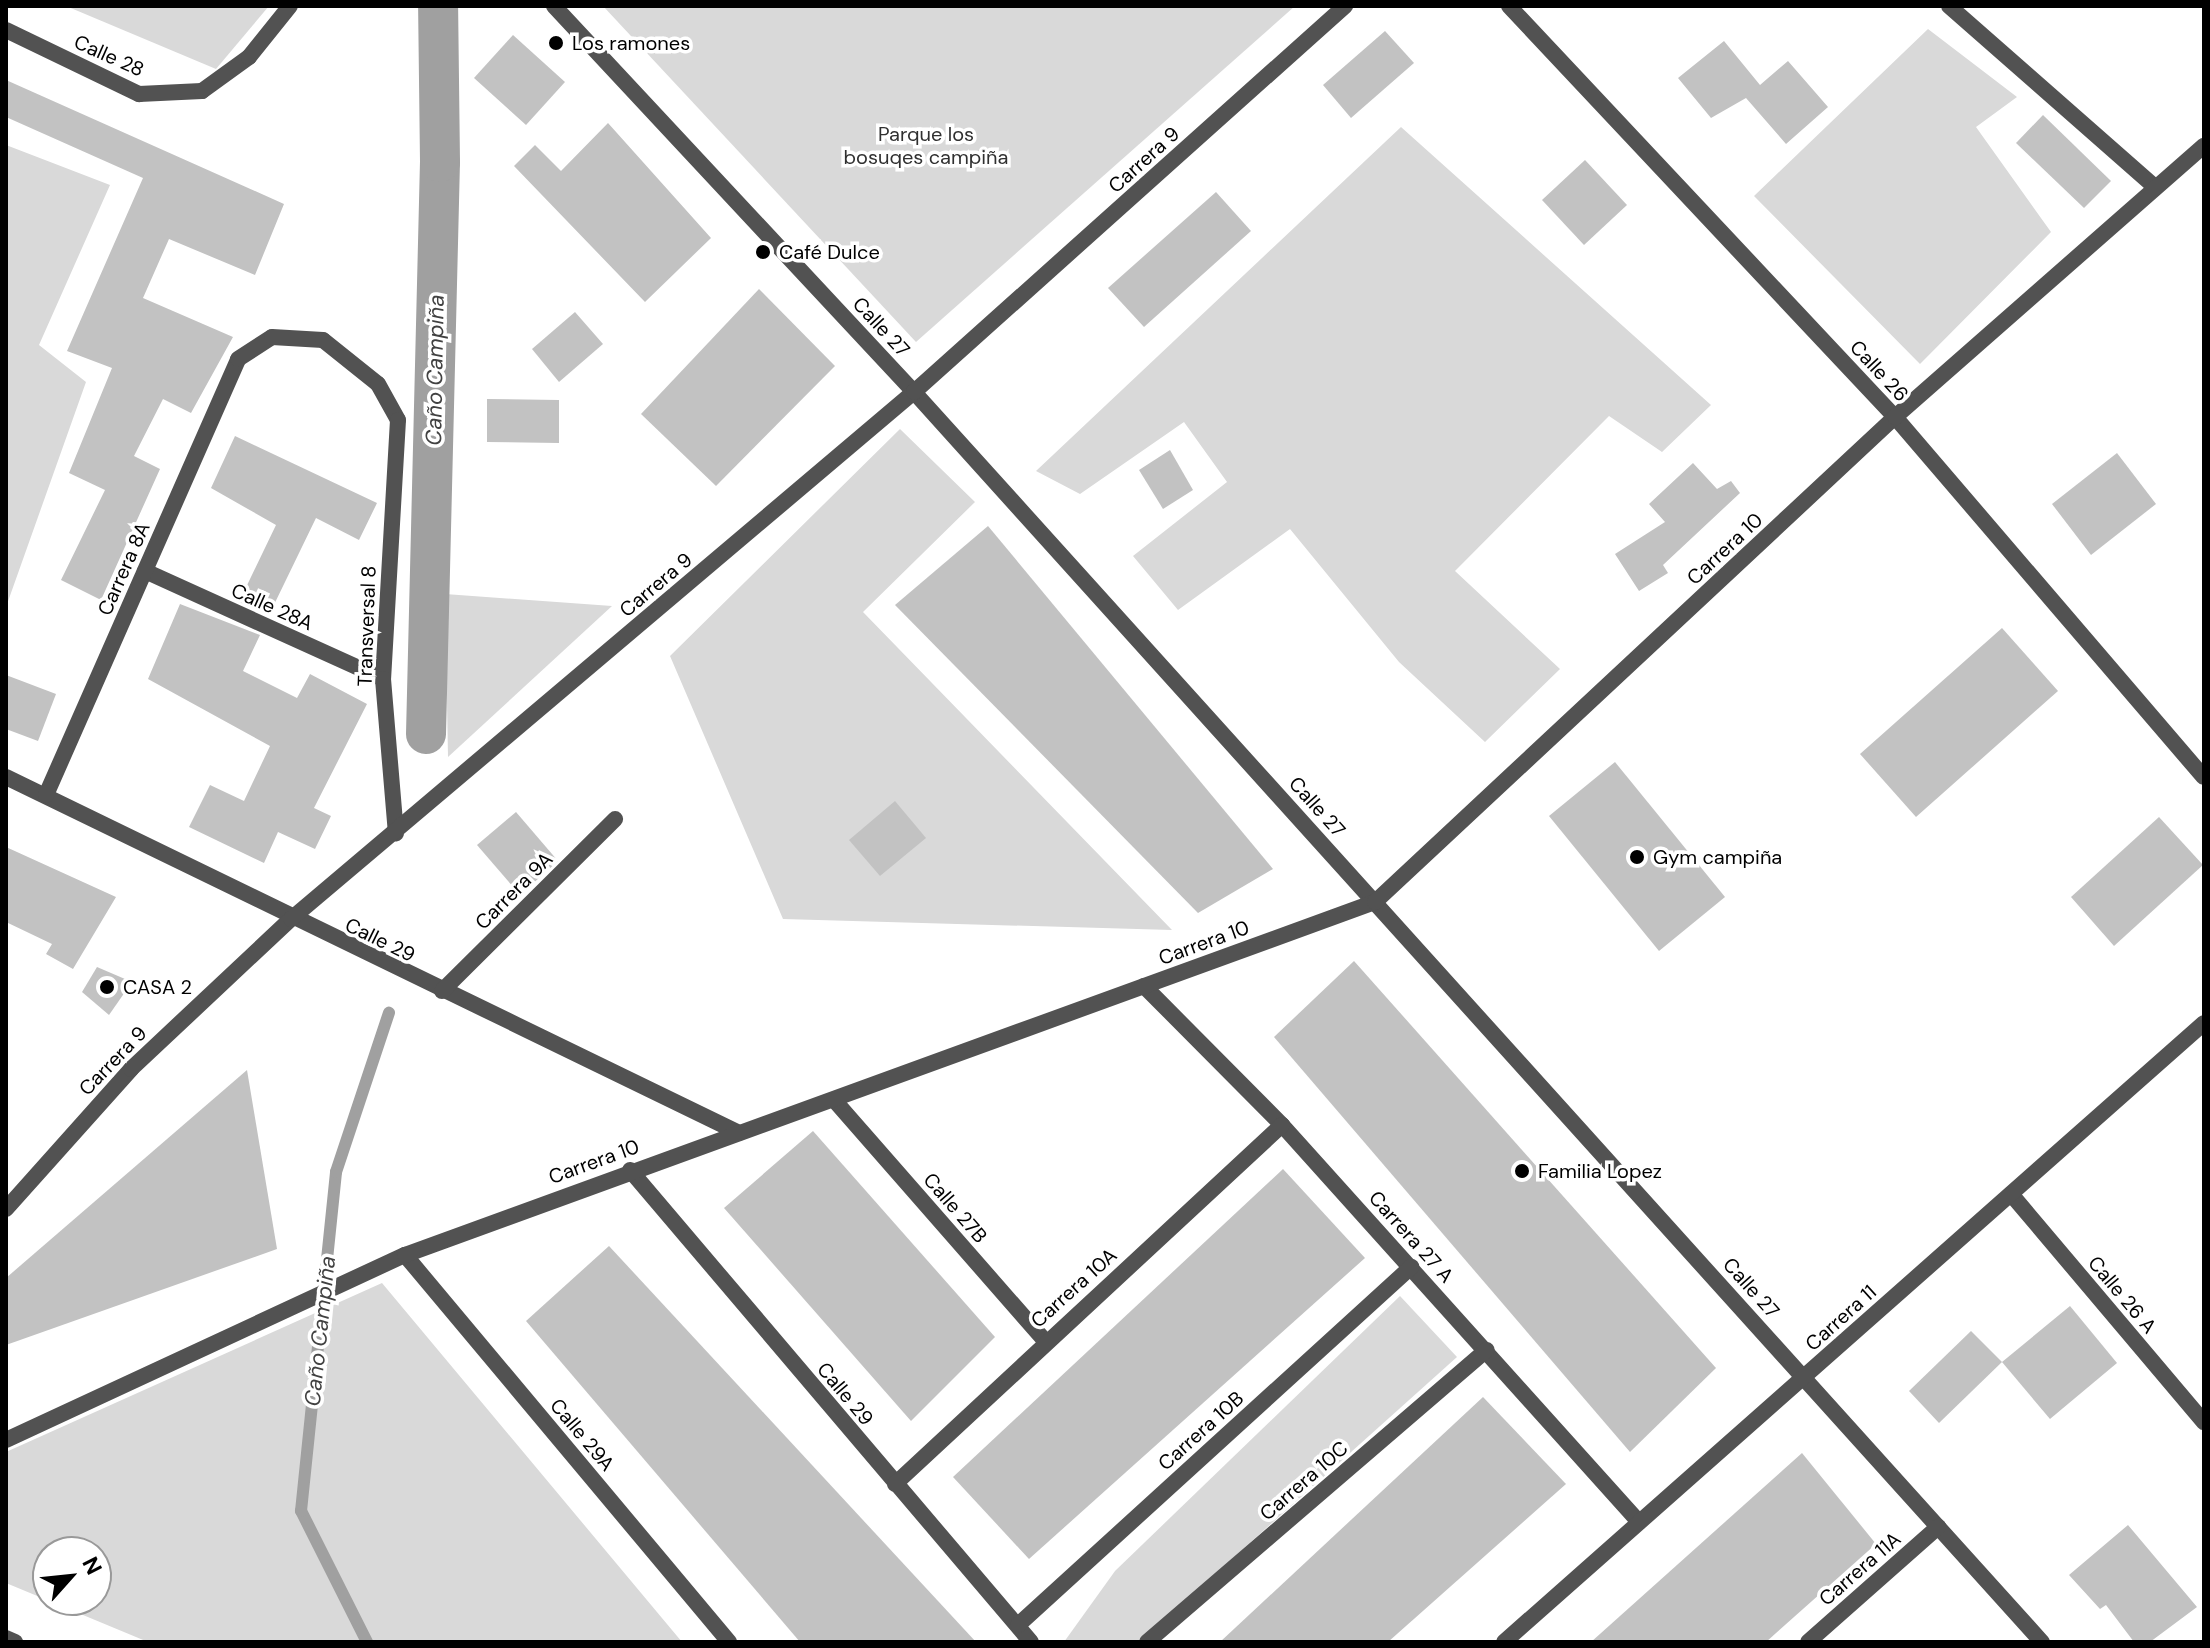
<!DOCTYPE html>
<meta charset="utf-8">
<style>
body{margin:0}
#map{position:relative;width:2210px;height:1648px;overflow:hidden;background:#fff;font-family:"DM Sans",sans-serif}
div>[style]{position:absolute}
.green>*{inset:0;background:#d9d9d9}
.stream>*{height:12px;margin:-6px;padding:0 6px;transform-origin:6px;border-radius:6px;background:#a0a0a0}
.canal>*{height:40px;margin:-20px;padding:0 20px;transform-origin:20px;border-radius:20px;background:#a0a0a0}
.building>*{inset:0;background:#c2c2c2}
.street>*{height:16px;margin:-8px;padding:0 8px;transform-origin:8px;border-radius:8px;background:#525252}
.dots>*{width:22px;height:22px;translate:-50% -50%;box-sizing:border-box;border:4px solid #fff;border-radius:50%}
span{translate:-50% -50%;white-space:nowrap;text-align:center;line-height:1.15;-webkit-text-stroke:7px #fff;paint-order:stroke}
.poi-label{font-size:20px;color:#000}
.left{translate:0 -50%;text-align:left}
.street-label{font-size:20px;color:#000}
.park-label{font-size:20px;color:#303030}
.water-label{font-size:22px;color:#414141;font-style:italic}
.frame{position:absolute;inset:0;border:8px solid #000;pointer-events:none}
.north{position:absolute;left:32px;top:1536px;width:80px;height:80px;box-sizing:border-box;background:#fff;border:2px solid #999;border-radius:50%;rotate:63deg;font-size:22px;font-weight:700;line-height:32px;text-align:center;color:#000}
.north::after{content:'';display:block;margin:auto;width:28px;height:36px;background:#000;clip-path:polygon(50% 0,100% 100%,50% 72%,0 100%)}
</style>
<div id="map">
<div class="green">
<div style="clip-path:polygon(66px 6px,269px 6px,216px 69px)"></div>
<div style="clip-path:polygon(603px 6px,1295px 6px,916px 342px)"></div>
<div style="clip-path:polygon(1928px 29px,2017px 97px,1976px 127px,2051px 232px,1920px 364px,1754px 196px)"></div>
<div style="clip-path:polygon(1401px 127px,1711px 405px,1662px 452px,1609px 416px,1455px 571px,1560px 669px,1485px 742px,1399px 662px,1290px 529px,1178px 610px,1133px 556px,1227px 482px,1184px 422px,1080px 494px,1036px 471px)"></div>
<div style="clip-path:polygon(6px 145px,110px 185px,39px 345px,86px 382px,6px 607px)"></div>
<div style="clip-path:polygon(900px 429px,975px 502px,863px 612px,1172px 930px,783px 919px,670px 656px)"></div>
<div style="clip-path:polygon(445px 594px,612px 606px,448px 757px)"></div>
<div style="clip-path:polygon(evenodd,382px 1283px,682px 1642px,148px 1642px,6px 1583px,6px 1452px,382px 1283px,48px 1552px,96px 1552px,96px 1600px,48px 1600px,48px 1552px)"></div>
<div style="clip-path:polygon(1400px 1296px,1457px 1357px,1146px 1636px,1137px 1642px,1064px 1642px,1115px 1571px)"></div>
</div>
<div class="stream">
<div style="left:367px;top:1642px;width:147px;rotate:-116.7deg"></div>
<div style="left:301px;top:1511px;width:341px;rotate:-84.1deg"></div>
<div style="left:336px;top:1172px;width:168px;rotate:-71.6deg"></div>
</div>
<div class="canal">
<div style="left:426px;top:734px;width:572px;rotate:-88.6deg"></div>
<div style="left:440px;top:162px;width:156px;rotate:-90.7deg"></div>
</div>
<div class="building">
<div style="clip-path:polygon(1385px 31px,1414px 63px,1351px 118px,1323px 85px)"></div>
<div style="clip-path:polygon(513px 35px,565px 82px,526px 125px,474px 78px)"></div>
<div style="clip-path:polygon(1724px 41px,1760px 85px,1788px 61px,1828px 107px,1786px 144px,1746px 98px,1711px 118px,1678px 78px)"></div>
<div style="clip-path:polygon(6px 80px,284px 204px,255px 275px,169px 239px,143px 298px,233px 337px,191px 413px,163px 399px,134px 456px,160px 469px,101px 600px,61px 580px,105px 490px,69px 473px,112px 368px,67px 351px,143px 178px,6px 117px)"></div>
<div style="clip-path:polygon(2043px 115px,2111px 181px,2084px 208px,2016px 143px)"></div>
<div style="clip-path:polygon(608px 123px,711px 238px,645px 302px,514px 166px,535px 145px,561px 171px)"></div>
<div style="clip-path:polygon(1585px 160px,1627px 205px,1584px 245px,1542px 200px)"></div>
<div style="clip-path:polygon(1216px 192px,1251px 231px,1144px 327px,1108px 288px)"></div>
<div style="clip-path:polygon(759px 289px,835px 366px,716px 486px,641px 414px)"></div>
<div style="clip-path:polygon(575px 312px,603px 344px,559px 382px,532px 349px)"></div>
<div style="clip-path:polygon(487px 399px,559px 400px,559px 443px,487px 442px)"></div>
<div style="clip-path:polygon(235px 436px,377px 503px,359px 540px,316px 518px,269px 615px,239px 602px,276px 525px,211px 488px)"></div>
<div style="clip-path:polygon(1170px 450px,1193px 490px,1163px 509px,1139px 470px)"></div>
<div style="clip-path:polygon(2117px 453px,2156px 504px,2091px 555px,2052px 504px)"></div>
<div style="clip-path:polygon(1693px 463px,1717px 489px,1731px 481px,1740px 493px,1663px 565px,1668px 573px,1639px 591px,1615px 554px,1665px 522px,1649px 504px)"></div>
<div style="clip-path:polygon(988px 526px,1273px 869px,1198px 913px,895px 605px)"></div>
<div style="clip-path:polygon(180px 604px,260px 635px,243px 671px,297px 698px,310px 674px,367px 704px,314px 808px,331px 816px,315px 849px,278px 832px,264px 863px,189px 827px,210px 785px,244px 801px,270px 746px,148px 679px)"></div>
<div style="clip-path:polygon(2002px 628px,2058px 691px,1916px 817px,1860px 754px)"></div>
<div style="clip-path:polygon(6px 675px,56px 694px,38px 741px,6px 729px)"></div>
<div style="clip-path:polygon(1615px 762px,1725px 897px,1659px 951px,1549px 816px)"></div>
<div style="clip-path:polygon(895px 801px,926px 838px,880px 876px,849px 840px)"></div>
<div style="clip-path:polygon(516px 812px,558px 861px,520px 895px,477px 845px)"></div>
<div style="clip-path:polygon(2159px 817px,2203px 865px,2114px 946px,2071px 897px)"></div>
<div style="clip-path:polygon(6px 847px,116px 897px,73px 969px,46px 954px,52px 944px,6px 922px)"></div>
<div style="clip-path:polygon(1354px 961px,1716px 1368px,1630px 1452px,1274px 1037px)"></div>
<div style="clip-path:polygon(97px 967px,132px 982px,109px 1015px,82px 992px)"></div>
<div style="clip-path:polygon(247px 1070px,277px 1249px,6px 1345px,6px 1278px)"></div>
<div style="clip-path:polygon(813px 1131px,995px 1337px,911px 1421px,724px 1208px)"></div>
<div style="clip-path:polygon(1283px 1169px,1365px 1258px,1029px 1559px,953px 1477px)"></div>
<div style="clip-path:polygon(609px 1246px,976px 1642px,800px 1642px,526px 1321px)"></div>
<div style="clip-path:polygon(2070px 1306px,2117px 1363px,2050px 1419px,2002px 1362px)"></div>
<div style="clip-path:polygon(1971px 1331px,2002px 1362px,1939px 1423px,1909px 1391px)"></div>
<div style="clip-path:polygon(1483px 1397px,1566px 1484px,1388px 1642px,1220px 1642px)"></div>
<div style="clip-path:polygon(1802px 1453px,1876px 1544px,1766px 1642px,1591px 1642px)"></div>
<div style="clip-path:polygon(2128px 1525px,2197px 1607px,2150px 1642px,2134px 1642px,2106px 1605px,2100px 1609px,2069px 1575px)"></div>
</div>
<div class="street">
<div style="left:554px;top:6px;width:528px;rotate:47deg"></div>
<div style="left:914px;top:392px;width:1684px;rotate:47.94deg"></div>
<div style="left:1509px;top:6px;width:564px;rotate:46.8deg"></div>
<div style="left:1895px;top:417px;width:474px;rotate:49.4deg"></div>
<div style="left:1949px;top:6px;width:273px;rotate:41.3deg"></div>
<div style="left:6px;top:30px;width:148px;rotate:25.7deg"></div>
<div style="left:139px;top:94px;width:63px;rotate:-2.7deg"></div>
<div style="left:202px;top:91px;width:58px;rotate:-35.9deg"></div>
<div style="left:249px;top:57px;width:65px;rotate:-51.2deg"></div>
<div style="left:145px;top:571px;width:261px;rotate:24.4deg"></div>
<div style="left:6px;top:777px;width:815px;rotate:25.9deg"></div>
<div style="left:46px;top:795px;width:476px;rotate:-66.2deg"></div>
<div style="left:238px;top:359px;width:40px;rotate:-32.9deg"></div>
<div style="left:272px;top:337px;width:51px;rotate:3.4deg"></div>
<div style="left:323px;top:340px;width:70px;rotate:38.7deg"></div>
<div style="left:378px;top:384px;width:41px;rotate:60.9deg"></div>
<div style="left:398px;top:420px;width:259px;rotate:93.3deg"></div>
<div style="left:383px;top:679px;width:155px;rotate:85.2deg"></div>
<div style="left:1144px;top:986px;width:196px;rotate:45.2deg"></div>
<div style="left:1282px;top:1125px;width:534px;rotate:48.04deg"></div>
<div style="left:442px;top:991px;width:244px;rotate:-44.8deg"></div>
<div style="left:835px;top:1101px;width:319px;rotate:48.8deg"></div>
<div style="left:630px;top:1170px;width:619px;rotate:49.65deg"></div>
<div style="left:2011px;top:1194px;width:299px;rotate:49.8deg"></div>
<div style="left:6px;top:1209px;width:188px;rotate:-48.2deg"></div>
<div style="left:131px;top:1069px;width:219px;rotate:-43.2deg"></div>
<div style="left:291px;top:919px;width:816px;rotate:-40.23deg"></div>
<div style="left:914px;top:392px;width:579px;rotate:-41.85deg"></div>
<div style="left:405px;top:1255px;width:505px;rotate:50.06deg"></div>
<div style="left:6px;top:1440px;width:440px;rotate:-24.9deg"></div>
<div style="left:405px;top:1255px;width:1032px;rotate:-20deg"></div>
<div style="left:1375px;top:902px;width:711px;rotate:-43.01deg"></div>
<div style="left:1895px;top:417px;width:411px;rotate:-41.3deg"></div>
<div style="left:895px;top:1484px;width:528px;rotate:-42.85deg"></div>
<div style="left:1018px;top:1625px;width:532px;rotate:-42.33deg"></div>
<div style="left:6px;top:1638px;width:10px;rotate:24deg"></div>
<div style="left:1147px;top:1642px;width:448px;rotate:-40.7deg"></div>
<div style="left:1504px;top:1642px;width:934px;rotate:-41.49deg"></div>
<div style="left:1808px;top:1642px;width:174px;rotate:-41.5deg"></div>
</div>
<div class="dots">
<div style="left:556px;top:43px;background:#000"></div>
<div style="left:763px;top:252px;background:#000"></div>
<div style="left:1637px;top:857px;background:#000"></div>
<div style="left:107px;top:987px;background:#000"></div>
<div style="left:1522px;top:1171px;background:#000"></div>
</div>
<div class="poi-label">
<span class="left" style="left:572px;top:43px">Los ramones</span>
<span class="left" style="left:779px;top:252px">Café Dulce</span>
<span class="left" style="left:1653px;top:857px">Gym campiña</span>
<span class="left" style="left:123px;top:987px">CASA 2</span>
<span class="left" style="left:1538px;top:1171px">Familia Lopez</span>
</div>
<div class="street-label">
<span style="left:109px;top:56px;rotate:24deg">Calle 28</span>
<span style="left:1144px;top:160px;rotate:-42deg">Carrera 9</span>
<span style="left:881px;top:327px;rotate:47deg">Calle 27</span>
<span style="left:1879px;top:371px;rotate:47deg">Calle 26</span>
<span style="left:1725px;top:549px;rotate:-43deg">Carrera 10</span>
<span style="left:124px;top:569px;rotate:-66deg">Carrera 8A</span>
<span style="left:656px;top:585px;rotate:-40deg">Carrera 9</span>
<span style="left:272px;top:607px;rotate:24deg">Calle 28A</span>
<span style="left:367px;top:626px;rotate:-88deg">Transversal 8</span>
<span style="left:1317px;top:807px;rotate:48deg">Calle 27</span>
<span style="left:514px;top:891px;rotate:-45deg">Carrera 9A</span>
<span style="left:380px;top:940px;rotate:26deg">Calle 29</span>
<span style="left:1204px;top:943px;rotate:-20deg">Carrera 10</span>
<span style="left:113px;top:1061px;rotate:-46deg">Carrera 9</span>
<span style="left:594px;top:1162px;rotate:-20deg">Carrera 10</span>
<span style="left:955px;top:1208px;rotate:49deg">Calle 27B</span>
<span style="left:1411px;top:1237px;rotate:48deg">Carrera 27 A</span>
<span style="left:1074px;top:1288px;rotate:-42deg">Carrera 10A</span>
<span style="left:1751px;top:1288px;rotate:48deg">Calle 27</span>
<span style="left:2122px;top:1295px;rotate:50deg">Calle 26 A</span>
<span style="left:1841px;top:1318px;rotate:-42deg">Carrera 11</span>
<span style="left:845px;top:1394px;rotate:50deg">Calle 29</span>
<span style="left:1201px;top:1431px;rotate:-42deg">Carrera 10B</span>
<span style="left:582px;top:1435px;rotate:50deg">Calle 29A</span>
<span style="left:1304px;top:1481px;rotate:-41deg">Carrera 10C</span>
<span style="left:1860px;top:1569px;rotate:-41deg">Carrera 11A</span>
</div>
<div class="park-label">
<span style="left:926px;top:146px">Parque los<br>bosuqes campiña</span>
</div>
<div class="water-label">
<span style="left:435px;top:370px;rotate:-89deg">Caño Campiña</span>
<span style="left:320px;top:1331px;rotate:-84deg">Caño Campiña</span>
</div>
<div class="frame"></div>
<div class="north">N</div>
</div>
